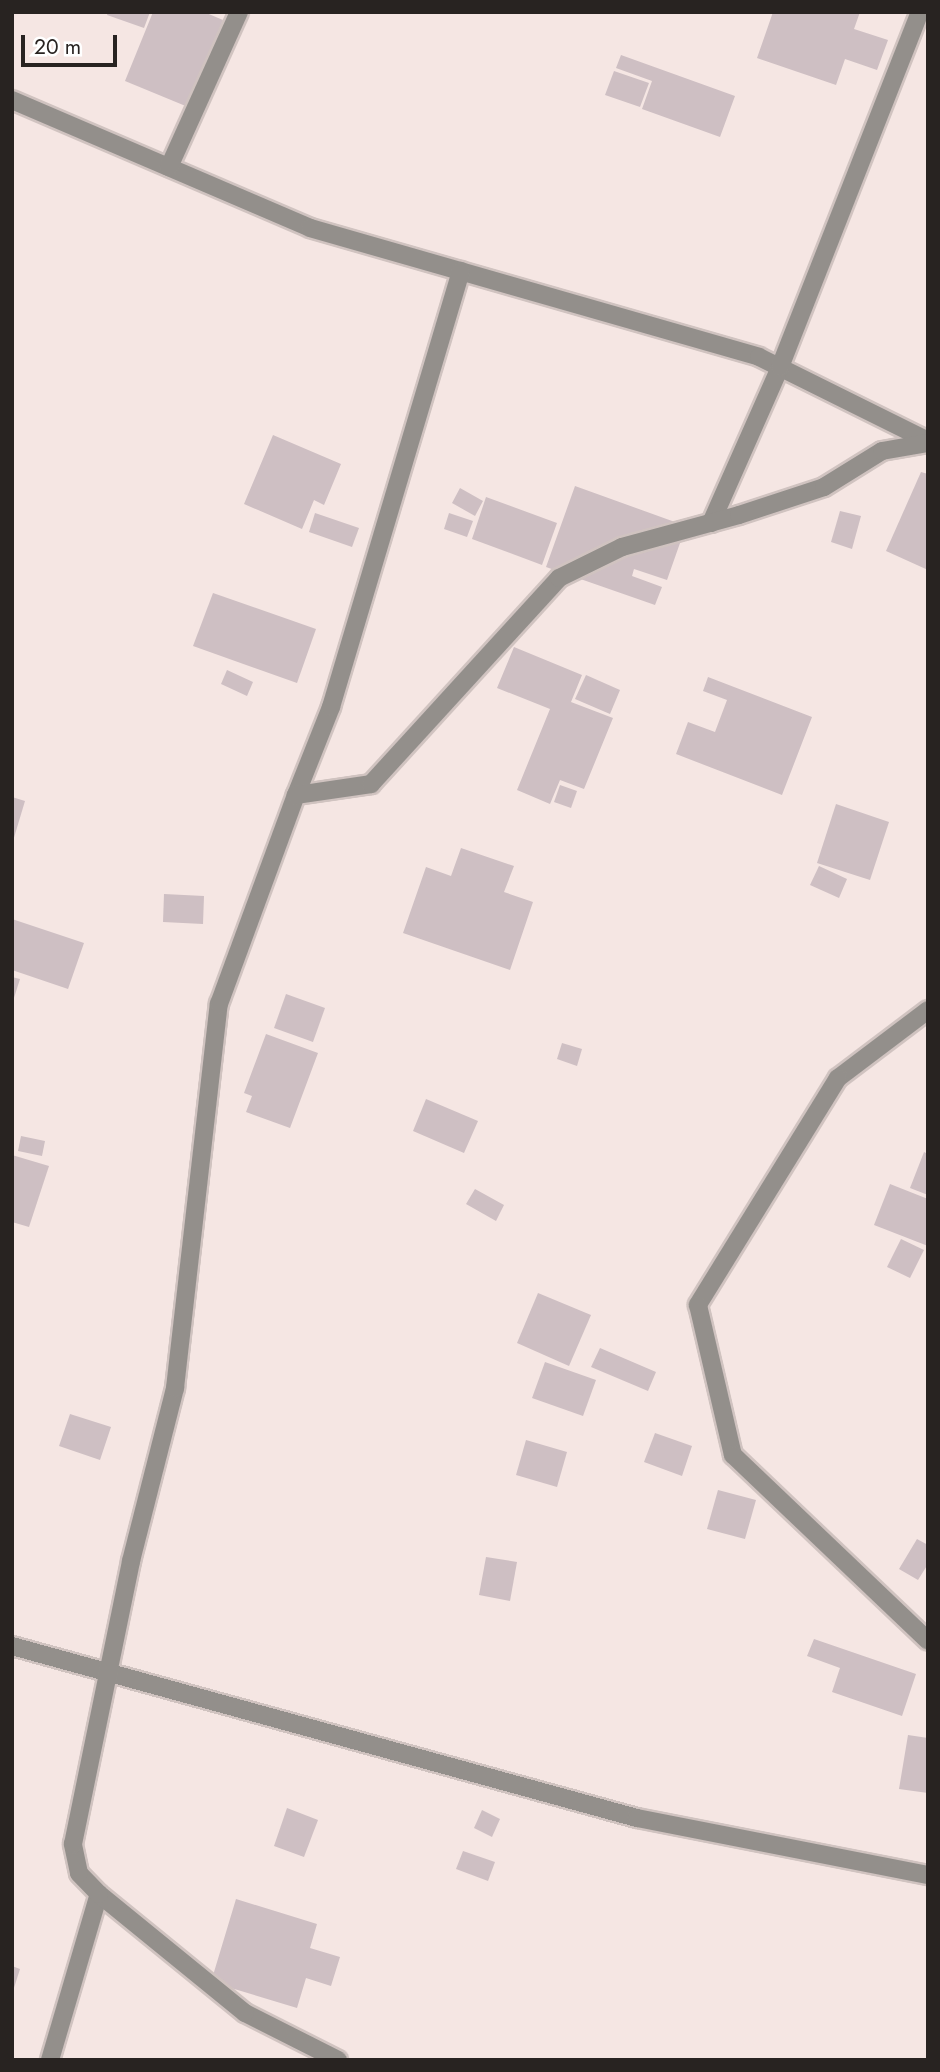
<!DOCTYPE html>
<style>
body{margin:0}
#map{position:relative;width:940px;height:2072px;overflow:hidden;background:#f5e6e3;font-family:Jost,sans-serif}
div>[style]{position:absolute}
.building>*{inset:0;background:#cebfc3}
.roads{filter:drop-shadow(2px 0 #d0c3c0) drop-shadow(-2px 0 #d0c3c0) drop-shadow(0 2px #d0c3c0) drop-shadow(0 -2px #d0c3c0)}
.minor>*{height:18px;margin:-9px;padding:0 9px;transform-origin:9px;border-radius:9px;background:#938f8b}
span{translate:-50% -50%;white-space:nowrap;text-align:center;line-height:1.15;-webkit-text-stroke:6px #fff;paint-order:stroke}
.frame{position:absolute;inset:0;border:14px solid #282321;pointer-events:none}
.scale{position:absolute;left:21px;top:35px;width:96px;height:32px;box-sizing:border-box;border:4px solid #282321;border-top:0;padding-left:9px;font-size:21px;line-height:24px;white-space:nowrap;color:#282321;-webkit-text-stroke:5px #fff;paint-order:stroke}
</style>
<div id="map">
<div class="building">
<div style="clip-path:polygon(108px 12px,150px 12px,144px 28px,107px 15px)"></div>
<div style="clip-path:polygon(153px 12px,204px 12px,223px 20px,188px 107px,125px 81px)"></div>
<div style="clip-path:polygon(773px 12px,860px 12px,854px 29px,888px 40px,877px 70px,845px 59px,836px 85px,757px 58px)"></div>
<div style="clip-path:polygon(621px 55px,735px 96px,720px 137px,642px 109px,652px 81px,616px 68px)"></div>
<div style="clip-path:polygon(614px 71px,649px 83px,640px 107px,605px 95px)"></div>
<div style="clip-path:polygon(273px 435px,341px 464px,324px 505px,314px 500px,302px 529px,244px 504px)"></div>
<div style="clip-path:polygon(921px 472px,928px 474px,928px 570px,886px 551px)"></div>
<div style="clip-path:polygon(575px 486px,686px 526px,667px 580px,634px 569px,632px 576px,662px 587px,655px 605px,546px 567px)"></div>
<div style="clip-path:polygon(460px 488px,483px 501px,475px 516px,452px 503px)"></div>
<div style="clip-path:polygon(486px 497px,557px 523px,542px 565px,472px 539px)"></div>
<div style="clip-path:polygon(840px 511px,861px 516px,852px 549px,831px 542px)"></div>
<div style="clip-path:polygon(315px 513px,359px 528px,352px 547px,309px 532px)"></div>
<div style="clip-path:polygon(449px 513px,473px 521px,467px 537px,444px 529px)"></div>
<div style="clip-path:polygon(213px 593px,316px 629px,297px 683px,193px 646px)"></div>
<div style="clip-path:polygon(514px 647px,582px 675px,571px 702px,613px 718px,584px 789px,560px 780px,550px 804px,517px 790px,550px 709px,497px 688px)"></div>
<div style="clip-path:polygon(227px 670px,253px 682px,247px 696px,221px 684px)"></div>
<div style="clip-path:polygon(586px 675px,620px 690px,610px 714px,575px 699px)"></div>
<div style="clip-path:polygon(708px 677px,812px 717px,782px 795px,676px 754px,688px 722px,715px 732px,727px 700px,703px 691px)"></div>
<div style="clip-path:polygon(560px 785px,577px 791px,571px 808px,554px 802px)"></div>
<div style="clip-path:polygon(12px 797px,25px 801px,13px 841px,12px 841px)"></div>
<div style="clip-path:polygon(836px 804px,889px 822px,870px 880px,817px 863px)"></div>
<div style="clip-path:polygon(461px 848px,514px 866px,504px 892px,533px 902px,510px 970px,403px 933px,426px 867px,451px 876px)"></div>
<div style="clip-path:polygon(819px 866px,847px 879px,839px 898px,810px 885px)"></div>
<div style="clip-path:polygon(164px 894px,204px 896px,203px 924px,163px 922px)"></div>
<div style="clip-path:polygon(12px 919px,84px 943px,68px 989px,12px 970px)"></div>
<div style="clip-path:polygon(12px 977px,20px 979px,13px 1001px,12px 1001px)"></div>
<div style="clip-path:polygon(286px 994px,325px 1008px,313px 1042px,274px 1028px)"></div>
<div style="clip-path:polygon(266px 1034px,318px 1053px,290px 1128px,246px 1112px,252px 1096px,244px 1093px)"></div>
<div style="clip-path:polygon(562px 1043px,582px 1049px,577px 1066px,557px 1059px)"></div>
<div style="clip-path:polygon(426px 1099px,478px 1121px,464px 1153px,413px 1131px)"></div>
<div style="clip-path:polygon(21px 1136px,45px 1141px,42px 1156px,18px 1151px)"></div>
<div style="clip-path:polygon(924px 1152px,928px 1154px,928px 1195px,910px 1188px)"></div>
<div style="clip-path:polygon(12px 1155px,49px 1166px,29px 1227px,12px 1222px)"></div>
<div style="clip-path:polygon(890px 1184px,928px 1199px,928px 1246px,874px 1225px)"></div>
<div style="clip-path:polygon(475px 1189px,504px 1205px,496px 1221px,466px 1204px)"></div>
<div style="clip-path:polygon(901px 1239px,924px 1250px,910px 1278px,887px 1267px)"></div>
<div style="clip-path:polygon(538px 1293px,591px 1315px,569px 1366px,517px 1343px)"></div>
<div style="clip-path:polygon(600px 1348px,656px 1372px,648px 1391px,591px 1367px)"></div>
<div style="clip-path:polygon(545px 1362px,596px 1380px,583px 1416px,532px 1398px)"></div>
<div style="clip-path:polygon(70px 1414px,111px 1427px,100px 1460px,59px 1446px)"></div>
<div style="clip-path:polygon(655px 1433px,692px 1446px,682px 1476px,644px 1462px)"></div>
<div style="clip-path:polygon(526px 1440px,567px 1452px,557px 1487px,516px 1475px)"></div>
<div style="clip-path:polygon(718px 1490px,756px 1500px,745px 1539px,707px 1529px)"></div>
<div style="clip-path:polygon(917px 1539px,928px 1545px,928px 1564px,918px 1580px,899px 1569px)"></div>
<div style="clip-path:polygon(486px 1557px,517px 1562px,510px 1601px,479px 1595px)"></div>
<div style="clip-path:polygon(814px 1639px,916px 1674px,902px 1716px,832px 1692px,840px 1668px,807px 1656px)"></div>
<div style="clip-path:polygon(908px 1735px,928px 1738px,928px 1793px,899px 1789px)"></div>
<div style="clip-path:polygon(287px 1808px,318px 1820px,304px 1857px,274px 1846px)"></div>
<div style="clip-path:polygon(482px 1810px,500px 1819px,492px 1837px,474px 1828px)"></div>
<div style="clip-path:polygon(463px 1851px,495px 1862px,488px 1881px,456px 1869px)"></div>
<div style="clip-path:polygon(236px 1899px,317px 1924px,310px 1948px,340px 1957px,331px 1986px,306px 1978px,297px 2008px,211px 1982px)"></div>
<div style="clip-path:polygon(12px 1966px,20px 1969px,13px 1991px,12px 1991px)"></div>
</div>
<div class="roads">
<div class="minor">
<div style="left:12px;top:100px;width:324px;rotate:23.2deg"></div>
<div style="left:310px;top:228px;width:467px;rotate:16deg"></div>
<div style="left:759px;top:357px;width:189px;rotate:26.4deg"></div>
<div style="left:169px;top:167px;width:170px;rotate:-65.7deg"></div>
<div style="left:711px;top:523px;width:171px;rotate:-66.1deg"></div>
<div style="left:780px;top:367px;width:382px;rotate:-68.5deg"></div>
<div style="left:296px;top:795px;width:95px;rotate:-68.3deg"></div>
<div style="left:331px;top:707px;width:455px;rotate:-73.4deg"></div>
<div style="left:928px;top:1010px;width:113px;rotate:142.9deg"></div>
<div style="left:838px;top:1078px;width:267px;rotate:121.7deg"></div>
<div style="left:698px;top:1305px;width:154px;rotate:76.9deg"></div>
<div style="left:733px;top:1455px;width:269px;rotate:43.6deg"></div>
<div style="left:12px;top:1646px;width:648px;rotate:15.39deg"></div>
<div style="left:637px;top:1818px;width:297px;rotate:11.1deg"></div>
<div style="left:50px;top:2060px;width:173px;rotate:-73.6deg"></div>
<div style="left:338px;top:2060px;width:104px;rotate:-153.2deg"></div>
<div style="left:245px;top:2013px;width:188px;rotate:-140.8deg"></div>
<div style="left:99px;top:1894px;width:29px;rotate:-134deg"></div>
<div style="left:79px;top:1873px;width:30px;rotate:-102deg"></div>
<div style="left:73px;top:1844px;width:289px;rotate:-78.4deg"></div>
<div style="left:131px;top:1561px;width:179px;rotate:-75.7deg"></div>
<div style="left:175px;top:1388px;width:387px;rotate:-83.5deg"></div>
<div style="left:219px;top:1004px;width:223px;rotate:-69.8deg"></div>
<div style="left:296px;top:795px;width:76px;rotate:-8.3deg"></div>
<div style="left:371px;top:784px;width:279px;rotate:-47.6deg"></div>
<div style="left:559px;top:578px;width:70px;rotate:-26.2deg"></div>
<div style="left:622px;top:547px;width:121px;rotate:-15.3deg"></div>
<div style="left:739px;top:515px;width:89px;rotate:-18.2deg"></div>
<div style="left:824px;top:487px;width:68px;rotate:-31.8deg"></div>
<div style="left:882px;top:451px;width:47px;rotate:-9.9deg"></div>
</div>
</div>
<div class="frame"></div>
<div class="scale">20 m</div>
</div>
